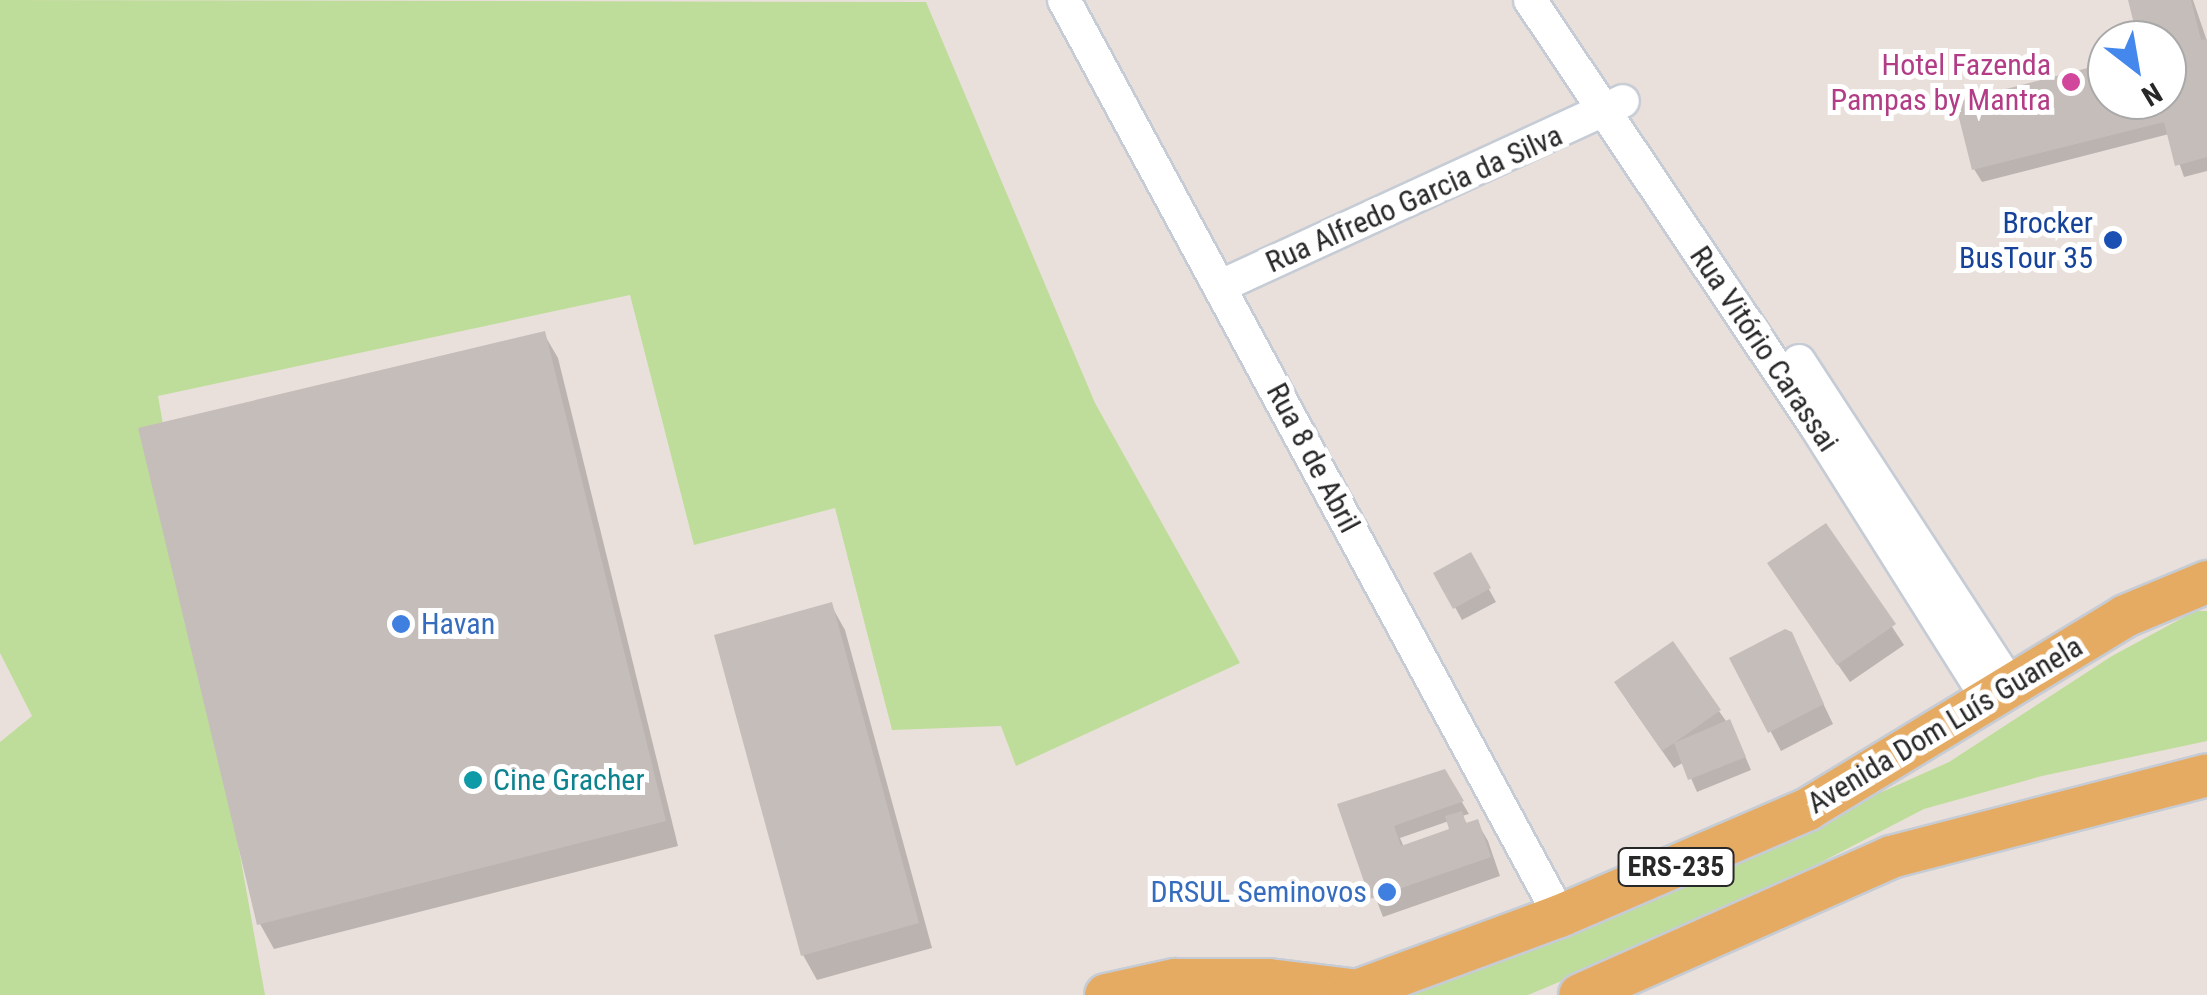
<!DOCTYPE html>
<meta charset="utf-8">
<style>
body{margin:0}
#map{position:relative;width:2207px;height:995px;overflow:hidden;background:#eae0db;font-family:"Roboto Condensed",sans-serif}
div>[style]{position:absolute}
.green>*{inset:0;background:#bfdd9a}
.shadow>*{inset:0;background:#0003}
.building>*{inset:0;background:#c5bdba}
.roads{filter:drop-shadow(2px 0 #c6ccd5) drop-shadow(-2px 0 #c6ccd5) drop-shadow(0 2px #c6ccd5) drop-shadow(0 -2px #c6ccd5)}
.minor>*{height:32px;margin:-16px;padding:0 16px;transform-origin:16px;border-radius:16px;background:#fff}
.major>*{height:42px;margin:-21px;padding:0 21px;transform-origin:21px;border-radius:21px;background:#e6ab63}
.dots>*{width:28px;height:28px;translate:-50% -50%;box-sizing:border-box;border:5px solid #fff;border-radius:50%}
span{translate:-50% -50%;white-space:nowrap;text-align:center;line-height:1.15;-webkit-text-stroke:10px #fff;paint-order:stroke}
.shield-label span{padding:2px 8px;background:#fff;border:2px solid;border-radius:8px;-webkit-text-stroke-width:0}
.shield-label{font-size:28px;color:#282828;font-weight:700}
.hotel-label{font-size:30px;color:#b23c85}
.right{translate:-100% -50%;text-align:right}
.street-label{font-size:30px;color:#282828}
.transit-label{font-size:30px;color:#164399}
.shop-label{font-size:30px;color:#366cbe}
.left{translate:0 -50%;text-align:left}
.culture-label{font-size:30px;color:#0d838f}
.north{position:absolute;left:2087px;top:20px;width:100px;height:100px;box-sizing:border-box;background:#fff;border:2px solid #a9a9a9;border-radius:50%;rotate:149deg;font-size:28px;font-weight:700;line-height:40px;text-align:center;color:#282828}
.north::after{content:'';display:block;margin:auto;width:35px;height:45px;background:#4488ed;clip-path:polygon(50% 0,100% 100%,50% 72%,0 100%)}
</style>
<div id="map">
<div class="green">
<div style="clip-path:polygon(0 0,926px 2px,1095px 403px,1240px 663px,1016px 766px,1001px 726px,892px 730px,835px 508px,694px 545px,630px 295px,158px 396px,265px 995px,0 995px,0 742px,32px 716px,0 653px)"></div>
<div style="clip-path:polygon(2195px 611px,2207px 611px,2207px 741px,2042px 776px,1924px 809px,1717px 916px,1528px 995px,1397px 995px,1680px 882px,1949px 762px,2112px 656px)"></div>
</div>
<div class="shadow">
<div style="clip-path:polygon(2131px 0,2193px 0,2207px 41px,2207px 171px,2184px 177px,2169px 134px,1982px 182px,1974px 169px,2107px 66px,2107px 100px,2167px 100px,2167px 40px,2141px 40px)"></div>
<div style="clip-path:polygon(544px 334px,558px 358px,678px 846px,274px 949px,260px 924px)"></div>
<div style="clip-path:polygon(1826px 526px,1904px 645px,1850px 682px,1781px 583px)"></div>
<div style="clip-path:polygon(1470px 555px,1496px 602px,1462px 620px,1437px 574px)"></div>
<div style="clip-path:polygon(831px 605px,845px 630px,932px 948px,817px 980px,803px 955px)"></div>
<div style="clip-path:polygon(1672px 645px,1736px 735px,1751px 770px,1697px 792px,1684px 762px,1674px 768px,1628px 702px)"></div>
<div style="clip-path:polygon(1797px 649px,1833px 724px,1781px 751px,1732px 659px)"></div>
<div style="clip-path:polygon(evenodd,1444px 772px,1469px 814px,1462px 816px,1468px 825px,1477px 822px,1488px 841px,1500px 876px,1383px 917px,1340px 805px,1444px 772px,1449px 821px,1452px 830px,1404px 847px,1400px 838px,1449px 821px)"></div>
</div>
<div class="building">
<div style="clip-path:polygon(2128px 0,2191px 0,2201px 40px,2207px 39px,2207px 157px,2175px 166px,2164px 122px,1972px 170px,1955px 102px,2107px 63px,2107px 100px,2167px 100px,2167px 40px,2138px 40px)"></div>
<div style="clip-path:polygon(545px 331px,666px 821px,257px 925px,138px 428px)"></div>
<div style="clip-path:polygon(1826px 523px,1896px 624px,1837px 665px,1767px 563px)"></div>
<div style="clip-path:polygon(1471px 552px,1491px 588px,1453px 609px,1433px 573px)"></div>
<div style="clip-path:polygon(832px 602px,919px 923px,801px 956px,714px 635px)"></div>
<div style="clip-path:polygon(1785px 629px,1792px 632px,1824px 704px,1768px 733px,1729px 658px)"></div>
<div style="clip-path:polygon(1673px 641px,1721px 710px,1674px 743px,1730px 719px,1746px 757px,1688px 780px,1674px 743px,1662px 751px,1614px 682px)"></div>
<div style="clip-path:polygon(1445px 769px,1464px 801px,1394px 826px,1401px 846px,1449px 829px,1445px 816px,1462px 811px,1466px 823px,1478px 819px,1491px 857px,1370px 899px,1337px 804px)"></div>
</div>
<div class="roads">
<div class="minor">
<div style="left:1064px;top:0;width:1042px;rotate:61.57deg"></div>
<div style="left:1530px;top:0;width:512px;rotate:56.15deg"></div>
<div style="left:1815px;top:425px;width:328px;rotate:57.8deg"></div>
<div style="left:1223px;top:285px;width:440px;rotate:-24.7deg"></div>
<div style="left:1799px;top:361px;width:390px;rotate:56.9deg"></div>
</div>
<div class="major">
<div style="left:1106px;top:995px;width:71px;rotate:-12.3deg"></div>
<div style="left:1175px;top:980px;width:94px"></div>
<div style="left:1269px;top:980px;width:91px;rotate:7deg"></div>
<div style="left:1346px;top:995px;width:228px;rotate:-20.3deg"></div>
<div style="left:1560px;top:916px;width:270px;rotate:-23.3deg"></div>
<div style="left:1808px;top:809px;width:371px;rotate:-31.3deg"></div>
<div style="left:2125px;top:616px;width:89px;rotate:-22.5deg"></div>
<div style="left:1580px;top:995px;width:340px;rotate:-23.9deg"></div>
<div style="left:1891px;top:857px;width:326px;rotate:-14.5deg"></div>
</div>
</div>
<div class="dots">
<div style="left:2071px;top:82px;background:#d1479c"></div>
<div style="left:2113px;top:240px;background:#1a4fb4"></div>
<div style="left:401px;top:624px;background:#3f7fe0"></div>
<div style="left:473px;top:780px;background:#0f9aa8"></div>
<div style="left:1387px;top:892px;background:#3f7fe0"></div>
</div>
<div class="shield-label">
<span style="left:1676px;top:867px">ERS-235</span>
</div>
<div class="hotel-label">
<span class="right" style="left:2051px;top:82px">Hotel Fazenda<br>Pampas by Mantra</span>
</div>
<div class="street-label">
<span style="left:1414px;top:199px;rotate:-24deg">Rua Alfredo Garcia da Silva</span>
<span style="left:1764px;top:349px;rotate:56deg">Rua Vitório Carassai</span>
<span style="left:1313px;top:458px;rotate:62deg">Rua 8 de Abril</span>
<span style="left:1945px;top:725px;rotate:-31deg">Avenida Dom Luís Guanela</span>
</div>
<div class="transit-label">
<span class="right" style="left:2093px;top:240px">Brocker<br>BusTour 35</span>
</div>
<div class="shop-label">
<span class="left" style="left:421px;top:624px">Havan</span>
<span class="right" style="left:1367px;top:892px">DRSUL Seminovos</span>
</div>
<div class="culture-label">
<span class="left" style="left:493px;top:780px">Cine Gracher</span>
</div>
<div class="north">N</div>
</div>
